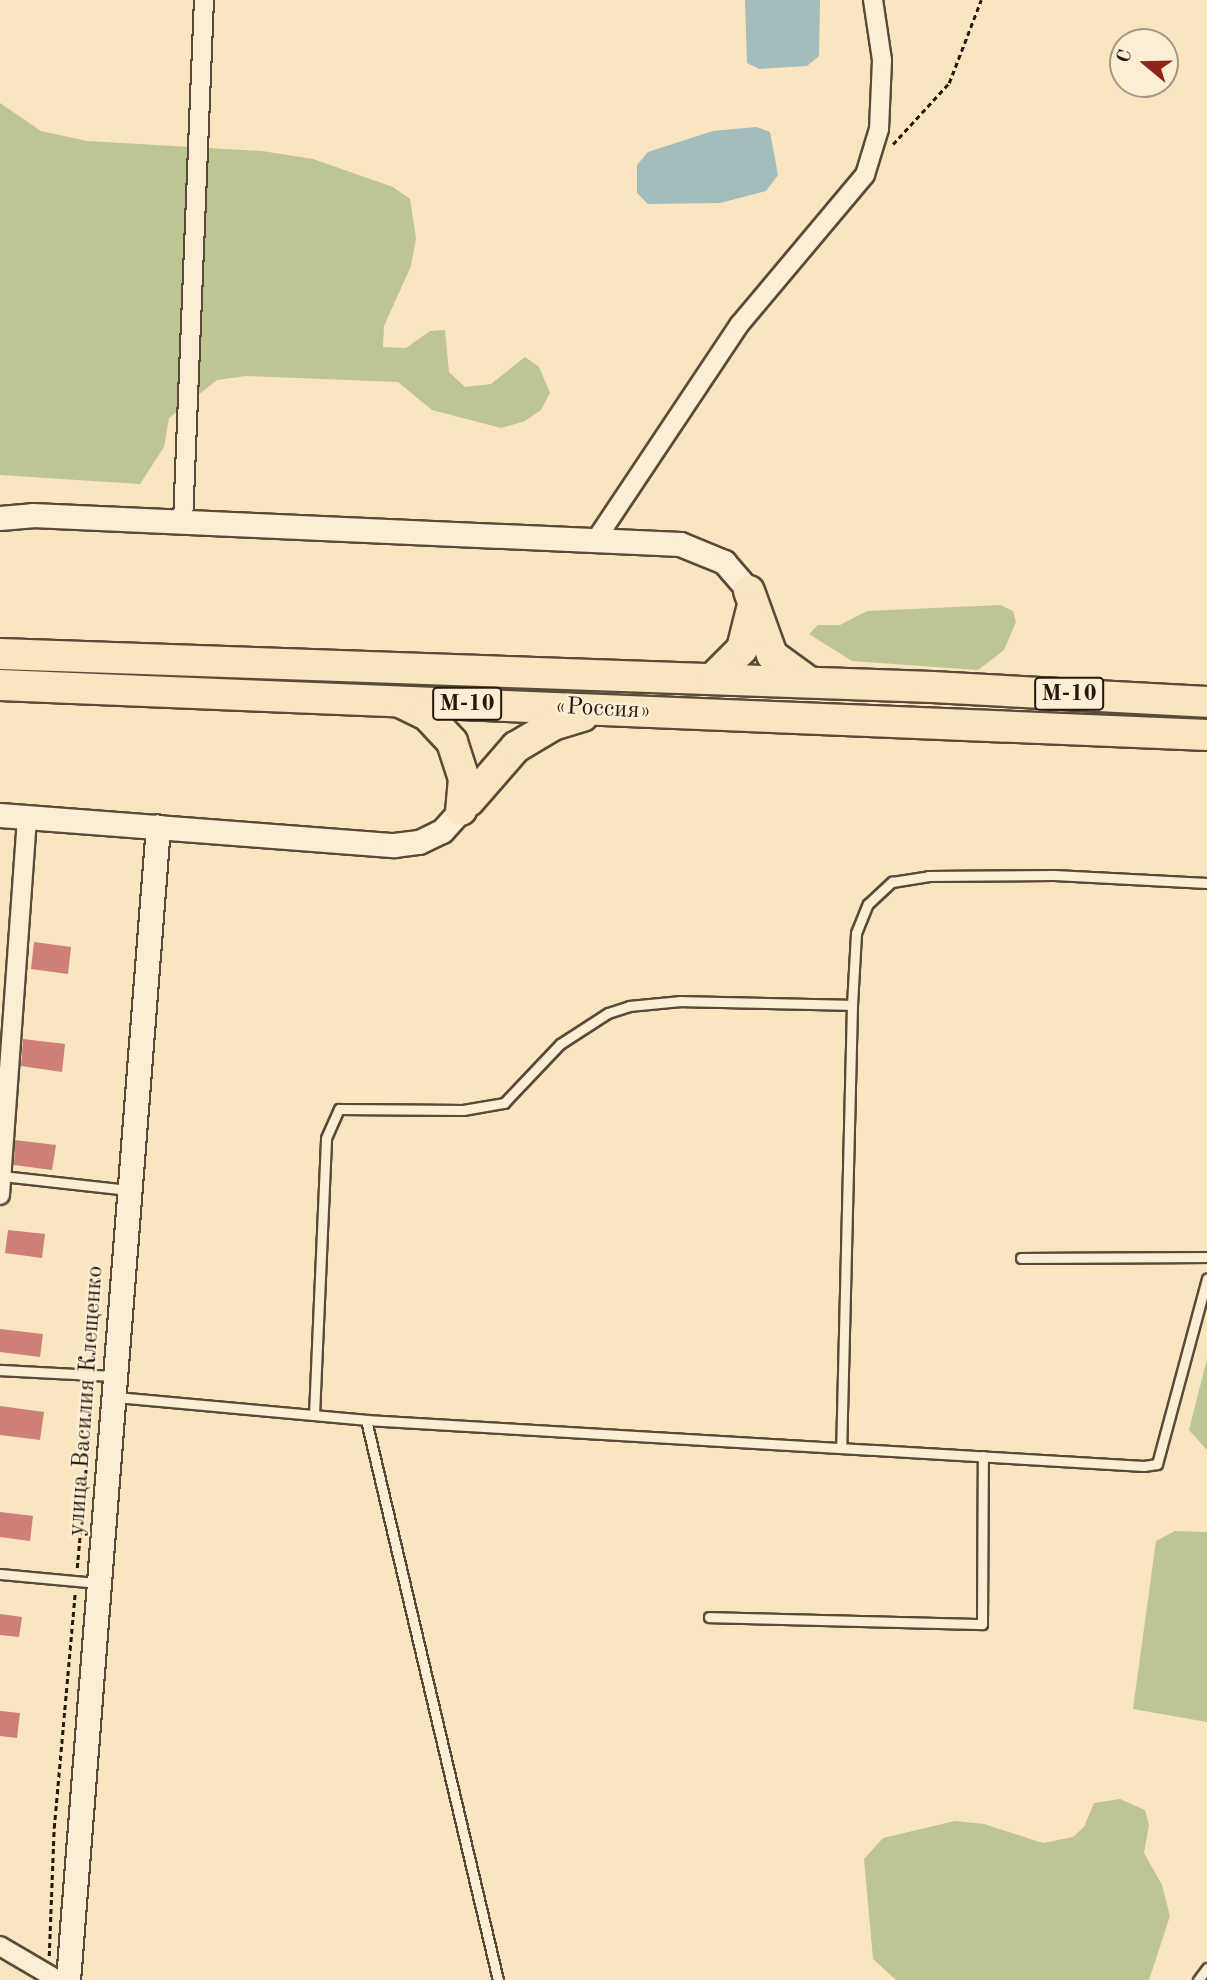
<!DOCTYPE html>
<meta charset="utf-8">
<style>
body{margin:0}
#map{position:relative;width:1207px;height:1980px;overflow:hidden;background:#f9e5bf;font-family:"Old Standard TT",serif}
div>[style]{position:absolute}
.green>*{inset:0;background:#bdc592}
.water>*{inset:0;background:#a2bdbb}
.building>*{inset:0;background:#cd7f78}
.path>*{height:2.5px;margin-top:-1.25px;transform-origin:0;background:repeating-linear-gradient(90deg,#24170c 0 5px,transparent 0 8.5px)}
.roads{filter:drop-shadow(2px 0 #594a39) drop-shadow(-2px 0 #594a39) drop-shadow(0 2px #594a39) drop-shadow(0 -2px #594a39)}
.service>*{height:9px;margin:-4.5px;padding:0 4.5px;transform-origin:4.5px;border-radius:4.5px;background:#fbeed5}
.minor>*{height:18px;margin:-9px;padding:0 9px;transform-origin:9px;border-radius:9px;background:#fbeed5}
.tertiary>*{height:23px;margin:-11.5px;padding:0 11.5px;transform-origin:11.5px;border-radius:11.5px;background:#fbeed5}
.trunk>*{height:30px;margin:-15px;padding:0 15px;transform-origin:15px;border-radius:15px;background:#f9e5bf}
span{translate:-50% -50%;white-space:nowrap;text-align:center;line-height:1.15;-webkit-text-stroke:5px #fbeed5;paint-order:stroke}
.shield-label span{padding:2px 5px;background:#fbeed5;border:2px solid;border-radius:5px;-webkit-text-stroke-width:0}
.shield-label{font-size:23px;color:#24170c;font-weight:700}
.street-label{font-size:24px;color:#24170c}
.north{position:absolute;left:1109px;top:28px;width:70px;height:70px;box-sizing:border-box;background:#fbeed5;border:2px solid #a59885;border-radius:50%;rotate:289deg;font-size:19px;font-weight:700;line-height:28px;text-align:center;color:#24170c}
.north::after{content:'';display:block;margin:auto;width:24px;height:32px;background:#8f2418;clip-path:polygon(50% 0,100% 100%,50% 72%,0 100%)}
</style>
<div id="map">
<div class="green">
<div style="clip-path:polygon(0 103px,41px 131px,87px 141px,262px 151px,313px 159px,393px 187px,410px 199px,416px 238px,411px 266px,384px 326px,383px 347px,406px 348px,430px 331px,445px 330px,449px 372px,465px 387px,491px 384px,525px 357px,539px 367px,550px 393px,541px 410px,525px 421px,501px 428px,432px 410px,398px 382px,246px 376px,217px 380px,169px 418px,164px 447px,140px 484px,0 475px)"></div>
<div style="clip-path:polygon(1000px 605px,1013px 611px,1016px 622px,1004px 650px,978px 670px,852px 661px,809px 634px,818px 625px,840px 625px,867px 611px)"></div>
<div style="clip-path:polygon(1207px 1359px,1207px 1450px,1189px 1430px)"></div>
<div style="clip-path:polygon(1175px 1531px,1207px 1532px,1207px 1722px,1133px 1709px,1156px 1541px)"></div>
<div style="clip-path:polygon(1120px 1799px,1145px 1810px,1149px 1825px,1144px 1853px,1162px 1885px,1170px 1916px,1149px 1980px,896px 1980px,873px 1959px,864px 1859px,883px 1838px,955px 1821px,984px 1824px,1043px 1843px,1073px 1837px,1084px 1827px,1094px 1803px)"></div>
</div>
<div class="water">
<div style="clip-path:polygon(745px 0,820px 0,819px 56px,807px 66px,759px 69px,747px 63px)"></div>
<div style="clip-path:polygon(756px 127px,770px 132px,778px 175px,766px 191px,720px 203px,648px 204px,637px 193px,637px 165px,648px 152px,713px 131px)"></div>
</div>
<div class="building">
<div style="clip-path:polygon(34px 942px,71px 947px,68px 974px,31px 969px)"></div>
<div style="clip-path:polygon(23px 1039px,65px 1044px,62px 1072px,21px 1066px)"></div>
<div style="clip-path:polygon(15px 1140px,56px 1145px,52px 1170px,14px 1165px)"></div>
<div style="clip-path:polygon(8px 1230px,45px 1234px,42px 1258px,5px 1253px)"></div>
<div style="clip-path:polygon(0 1329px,43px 1334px,40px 1357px,0 1352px)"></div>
<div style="clip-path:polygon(0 1406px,44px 1412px,40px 1440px,0 1435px)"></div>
<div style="clip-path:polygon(0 1512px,33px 1516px,30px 1541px,0 1537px)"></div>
<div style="clip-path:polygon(0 1614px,22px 1617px,19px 1637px,0 1635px)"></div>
<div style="clip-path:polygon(0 1711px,20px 1713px,17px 1738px,0 1736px)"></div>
</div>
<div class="path">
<div style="left:893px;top:144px;width:83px;rotate:-47.4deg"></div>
<div style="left:949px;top:83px;width:89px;rotate:-68.9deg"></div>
<div style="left:77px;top:1568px;width:182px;rotate:-84.9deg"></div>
<div style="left:49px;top:1956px;width:128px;rotate:-87.8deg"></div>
<div style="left:54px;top:1828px;width:237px;rotate:-84.9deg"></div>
</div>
<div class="roads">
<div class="service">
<div style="left:852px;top:1005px;width:72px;rotate:-86.8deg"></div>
<div style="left:856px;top:933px;width:31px;rotate:-68deg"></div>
<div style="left:868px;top:904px;width:33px;rotate:-43deg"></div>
<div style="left:892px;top:882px;width:36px;rotate:-9deg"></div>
<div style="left:928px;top:876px;width:126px;rotate:-0.5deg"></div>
<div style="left:1054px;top:875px;width:153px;rotate:3deg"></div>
<div style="left:2px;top:1176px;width:127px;rotate:6.3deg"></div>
<div style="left:1021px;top:1258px;width:186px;rotate:-0.3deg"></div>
<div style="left:0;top:1370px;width:113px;rotate:3deg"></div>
<div style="left:115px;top:1397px;width:252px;rotate:5.2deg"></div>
<div style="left:366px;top:1420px;width:779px;rotate:3.38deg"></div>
<div style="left:1144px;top:1466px;width:13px;rotate:-9deg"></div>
<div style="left:1157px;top:1464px;width:192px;rotate:-74.9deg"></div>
<div style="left:314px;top:1415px;width:277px;rotate:-87.5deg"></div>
<div style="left:326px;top:1138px;width:32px;rotate:-66deg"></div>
<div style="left:339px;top:1109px;width:124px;rotate:0.5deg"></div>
<div style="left:463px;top:1110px;width:42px;rotate:-9.7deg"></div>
<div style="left:504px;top:1103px;width:81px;rotate:-46.5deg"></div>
<div style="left:560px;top:1044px;width:57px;rotate:-32.9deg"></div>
<div style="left:608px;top:1013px;width:22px;rotate:-18deg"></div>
<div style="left:629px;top:1006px;width:52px;rotate:-5.5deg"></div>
<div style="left:681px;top:1001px;width:171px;rotate:1.3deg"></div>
<div style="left:852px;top:1005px;width:443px;rotate:91.4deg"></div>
<div style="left:366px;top:1420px;width:575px;rotate:76.74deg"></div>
<div style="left:0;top:1574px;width:97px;rotate:5.3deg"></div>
<div style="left:709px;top:1617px;width:273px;rotate:1.5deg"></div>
<div style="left:982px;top:1624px;width:168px;rotate:-89.7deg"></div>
<div style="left:1198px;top:1980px;width:15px;rotate:-53deg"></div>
</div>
<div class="minor">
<div style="left:183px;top:522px;width:522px;rotate:-87.7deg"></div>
<div style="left:595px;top:541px;width:260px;rotate:-56.3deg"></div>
<div style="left:739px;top:325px;width:196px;rotate:-50deg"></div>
<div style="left:865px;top:175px;width:48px;rotate:-73.1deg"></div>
<div style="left:879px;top:129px;width:69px;rotate:-87.5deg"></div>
<div style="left:882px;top:60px;width:61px;rotate:-98.5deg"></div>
<div style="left:0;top:1195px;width:379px;rotate:-85.9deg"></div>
<div style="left:0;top:1946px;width:67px;rotate:30.4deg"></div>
</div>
<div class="tertiary">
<div style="left:0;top:518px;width:32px;rotate:-5deg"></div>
<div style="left:32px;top:515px;width:649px;rotate:2.56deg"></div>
<div style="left:680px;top:544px;width:48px;rotate:22.2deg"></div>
<div style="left:724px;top:562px;width:38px;rotate:49deg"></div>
<div style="left:0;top:815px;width:395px;rotate:4.4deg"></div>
<div style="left:394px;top:845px;width:25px;rotate:-7deg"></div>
<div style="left:419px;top:842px;width:25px;rotate:-26deg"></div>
<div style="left:442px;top:831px;width:40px;rotate:-48deg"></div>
<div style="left:68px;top:1980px;width:1157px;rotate:-85.54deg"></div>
</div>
<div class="trunk">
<div style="left:749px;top:591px;width:68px;rotate:70.2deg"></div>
<div style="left:772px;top:655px;width:46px;rotate:36.1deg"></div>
<div style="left:0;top:654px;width:933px;rotate:2.03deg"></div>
<div style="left:932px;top:687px;width:275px;rotate:3.1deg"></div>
<div style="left:712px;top:679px;width:42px;rotate:-45deg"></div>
<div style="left:742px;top:649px;width:41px;rotate:-76deg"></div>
<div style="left:0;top:685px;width:1208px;rotate:2.37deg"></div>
<div style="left:402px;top:703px;width:28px;rotate:26deg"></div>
<div style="left:427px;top:715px;width:37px;rotate:47deg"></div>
<div style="left:452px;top:742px;width:38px;rotate:72deg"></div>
<div style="left:464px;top:778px;width:32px;rotate:95deg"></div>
<div style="left:469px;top:801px;width:72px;rotate:-49deg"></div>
<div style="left:516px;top:747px;width:43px;rotate:-30.7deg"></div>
<div style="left:553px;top:725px;width:31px;rotate:-17deg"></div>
</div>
</div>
<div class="shield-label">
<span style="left:1069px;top:694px">М-10</span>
<span style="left:467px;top:704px">М-10</span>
</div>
<div class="street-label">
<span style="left:603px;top:710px;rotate:3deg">«Россия»</span>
<span style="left:87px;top:1401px;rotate:-86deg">улица Василия Клещенко</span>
</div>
<div class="north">С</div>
</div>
